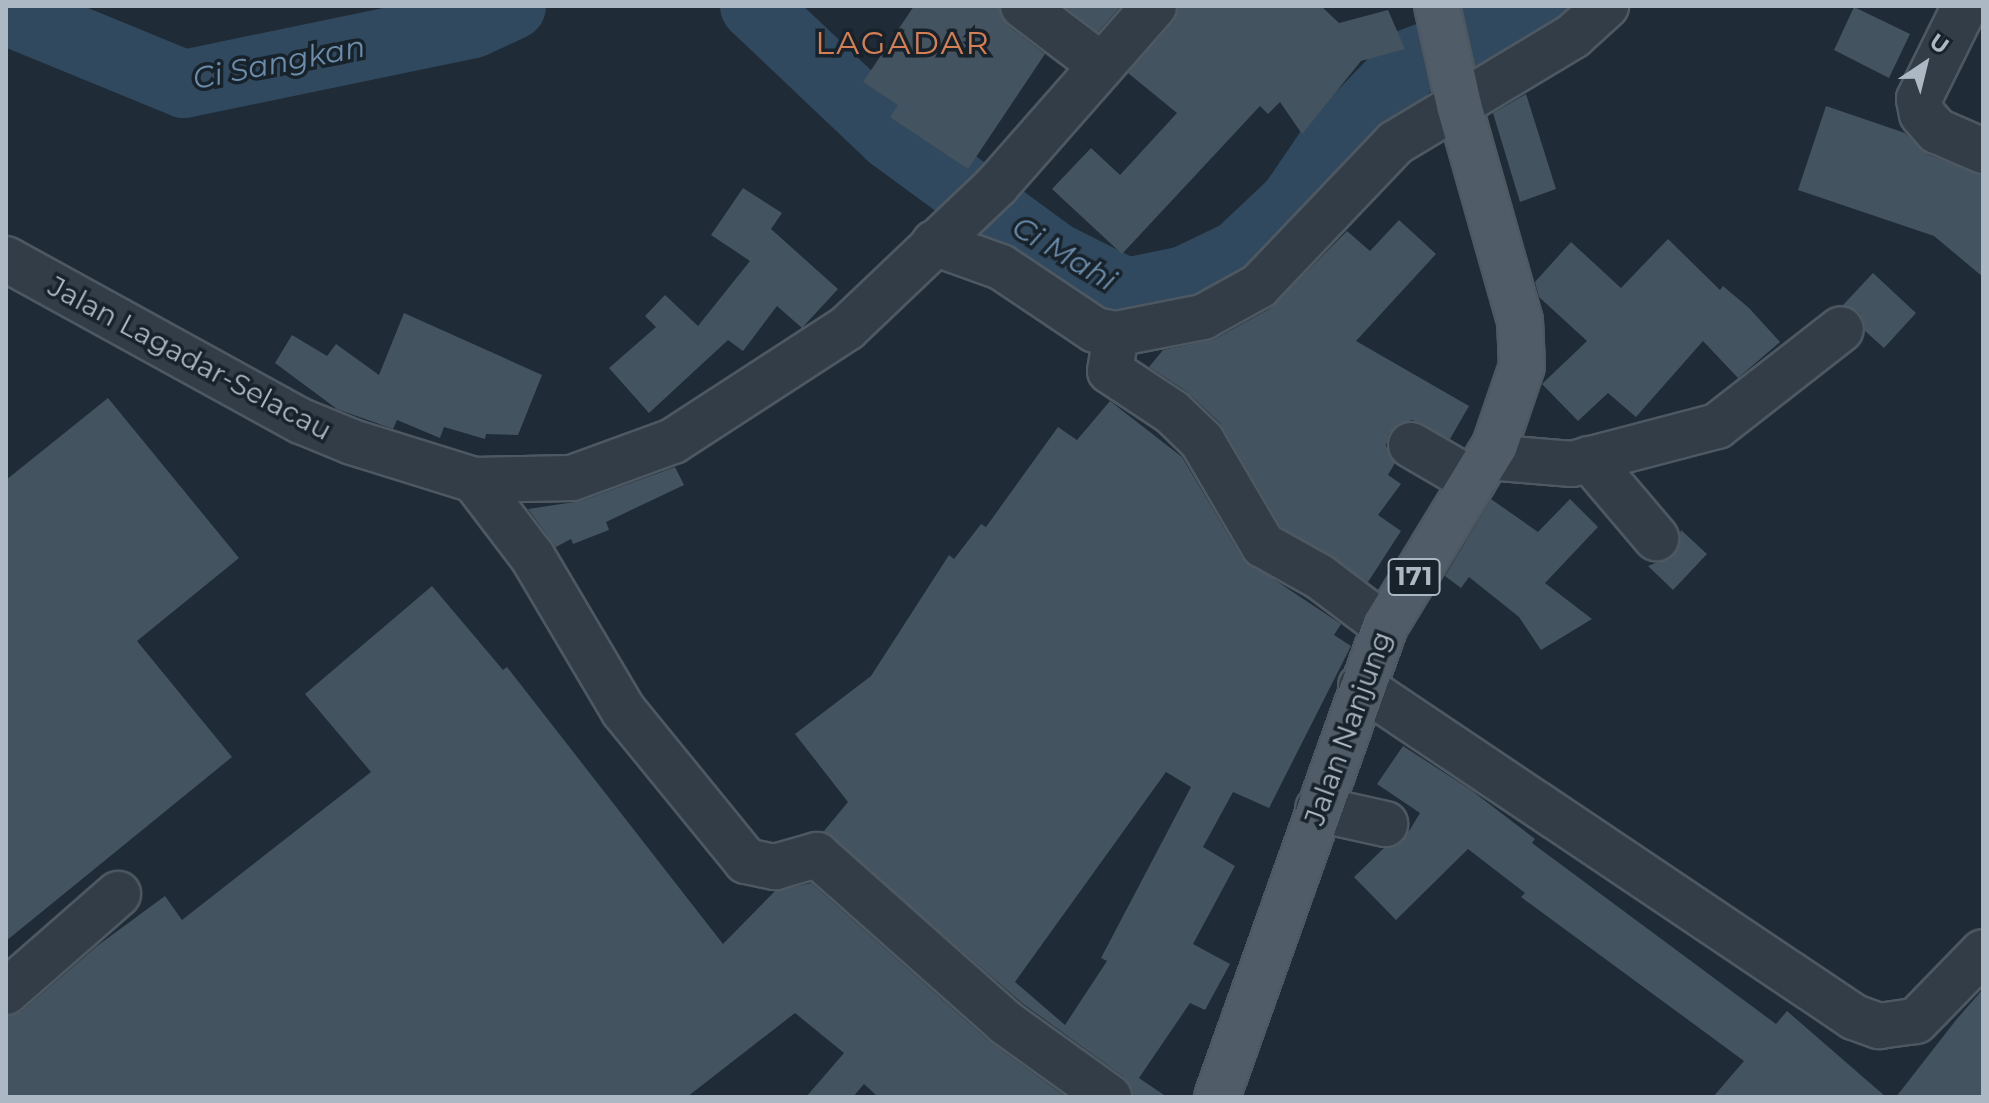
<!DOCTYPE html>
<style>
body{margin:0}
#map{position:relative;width:1989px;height:1103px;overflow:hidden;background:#1f2b36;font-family:Montserrat,sans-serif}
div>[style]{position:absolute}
.river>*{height:68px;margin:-34px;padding:0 34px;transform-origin:34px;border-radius:34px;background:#31495e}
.building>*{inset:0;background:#445360}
.roads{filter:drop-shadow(2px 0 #4d5862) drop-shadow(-2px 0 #4d5862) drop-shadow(0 2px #4d5862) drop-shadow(0 -2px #4d5862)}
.minor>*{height:44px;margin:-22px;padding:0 22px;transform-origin:22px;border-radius:22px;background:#323d47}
.major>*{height:44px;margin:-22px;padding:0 22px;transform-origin:22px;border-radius:22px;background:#505c67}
span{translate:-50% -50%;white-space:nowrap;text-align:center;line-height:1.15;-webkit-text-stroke:7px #18222b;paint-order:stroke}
.shield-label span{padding:2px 6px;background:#18222b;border:2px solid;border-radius:6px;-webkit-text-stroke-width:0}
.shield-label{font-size:26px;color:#acb8c4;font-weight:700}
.street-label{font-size:28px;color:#acb8c4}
.water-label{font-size:30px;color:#6b8caa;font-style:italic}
.quarter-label{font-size:32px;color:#d57f55;letter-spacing:2px}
.frame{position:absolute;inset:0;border:8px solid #acb8c4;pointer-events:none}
.north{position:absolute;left:1885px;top:24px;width:80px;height:80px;-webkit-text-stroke:6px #18222b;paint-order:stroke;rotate:35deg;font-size:22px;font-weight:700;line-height:32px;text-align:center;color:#acb8c4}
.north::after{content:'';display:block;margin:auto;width:28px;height:36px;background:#acb8c4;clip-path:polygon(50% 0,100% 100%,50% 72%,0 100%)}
</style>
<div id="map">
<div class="river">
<div style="left:754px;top:6px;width:189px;rotate:43.5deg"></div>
<div style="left:891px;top:136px;width:205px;rotate:36.3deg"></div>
<div style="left:1056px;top:257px;width:78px;rotate:26.6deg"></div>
<div style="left:1126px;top:292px;width:60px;rotate:-11.5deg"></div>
<div style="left:1185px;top:280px;width:60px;rotate:-25.7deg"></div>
<div style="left:1239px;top:254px;width:74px;rotate:-43.4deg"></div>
<div style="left:1293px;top:203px;width:73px;rotate:-55.7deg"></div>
<div style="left:1334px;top:143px;width:112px;rotate:-46.1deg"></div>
<div style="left:1412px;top:62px;width:87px;rotate:-20.9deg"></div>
<div style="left:1493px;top:31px;width:51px;rotate:-29.1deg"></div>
<div style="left:6px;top:11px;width:192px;rotate:22.3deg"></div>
<div style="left:184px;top:84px;width:295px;rotate:-11.7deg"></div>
<div style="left:473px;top:24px;width:43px;rotate:-24.8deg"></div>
</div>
<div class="building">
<div style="clip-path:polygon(914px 6px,999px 6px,1007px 25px,1045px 54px,968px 169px,890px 117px,898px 105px,863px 82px)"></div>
<div style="clip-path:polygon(1064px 6px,1121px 6px,1098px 32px)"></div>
<div style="clip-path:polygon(1178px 6px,1321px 6px,1339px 23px,1388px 10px,1405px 49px,1361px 61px,1302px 134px,1280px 102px,1268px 114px,1260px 106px,1122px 254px,1052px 189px,1091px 148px,1120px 175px,1177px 113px,1128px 73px,1173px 22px)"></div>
<div style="clip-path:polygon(1854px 7px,1910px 34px,1889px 78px,1834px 50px)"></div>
<div style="clip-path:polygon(1526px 94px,1556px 189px,1520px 202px,1493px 113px)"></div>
<div style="clip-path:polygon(1826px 106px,1905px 133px,1927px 154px,1983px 176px,1983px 277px,1934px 236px,1798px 190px)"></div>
<div style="clip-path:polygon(743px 188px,782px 213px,771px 229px,838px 289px,802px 328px,777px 306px,743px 351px,728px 340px,649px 413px,609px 368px,656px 327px,645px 316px,665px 295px,698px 326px,750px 261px,711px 235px)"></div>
<div style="clip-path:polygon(1399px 220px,1436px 254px,1356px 341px,1469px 406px,1450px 439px,1412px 420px,1389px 433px,1386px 446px,1395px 463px,1388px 475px,1401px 484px,1378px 515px,1401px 531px,1368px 582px,1281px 527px,1220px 423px,1186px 391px,1149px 367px,1163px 350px,1215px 339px,1271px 308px,1347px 231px,1370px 251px)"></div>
<div style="clip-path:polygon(1668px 239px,1720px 290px,1723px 286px,1749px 308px,1780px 342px,1738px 378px,1703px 341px,1636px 417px,1608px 393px,1578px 421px,1542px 384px,1587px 341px,1539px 297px,1535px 282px,1571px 242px,1621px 288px)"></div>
<div style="clip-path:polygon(1873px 273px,1916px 313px,1884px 348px,1865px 331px,1860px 313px,1843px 305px)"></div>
<div style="clip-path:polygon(404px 313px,542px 375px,518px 435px,486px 434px,485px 439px,444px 427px,440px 438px,397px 420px,393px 429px,337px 409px,275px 363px,292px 335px,327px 356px,336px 344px,379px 375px)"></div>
<div style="clip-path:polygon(108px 398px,239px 558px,137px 641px,232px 757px,6px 941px,6px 480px)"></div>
<div style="clip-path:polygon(evenodd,1110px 401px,1182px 457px,1242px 558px,1341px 624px,1334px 635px,1351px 646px,1269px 808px,1233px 792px,1203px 847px,1235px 866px,1193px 944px,1230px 964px,1205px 1010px,1190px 1003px,1139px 1078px,1167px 1097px,1134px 1097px,1124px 1077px,1022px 1003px,824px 831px,848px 802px,795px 734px,871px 676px,949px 555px,954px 559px,981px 524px,986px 527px,1058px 427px,1077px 440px,1110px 401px,1166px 772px,1191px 787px,1101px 958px,1107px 961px,1065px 1025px,1015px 982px,1166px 772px)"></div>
<div style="clip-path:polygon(675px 467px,684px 485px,606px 522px,609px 530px,573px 544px,571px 539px,556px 547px,528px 509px,581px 501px)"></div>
<div style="clip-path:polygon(1491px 499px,1538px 532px,1570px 499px,1598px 527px,1545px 583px,1592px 619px,1541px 650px,1519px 617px,1469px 577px,1461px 588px,1445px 576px)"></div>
<div style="clip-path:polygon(1681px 530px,1707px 554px,1673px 590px,1648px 566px,1673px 556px)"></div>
<div style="clip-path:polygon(432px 586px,503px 670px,507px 667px,723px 944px,775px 891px,811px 883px,990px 1042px,1066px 1097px,878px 1097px,864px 1084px,853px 1097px,806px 1097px,844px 1053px,795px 1013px,687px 1097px,6px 1097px,6px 1016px,22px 1011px,97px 946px,165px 896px,182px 920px,371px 772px,305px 694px)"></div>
<div style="clip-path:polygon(1403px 746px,1471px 790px,1535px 839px,1532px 843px,1776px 1024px,1787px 1011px,1886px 1097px,1713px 1097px,1744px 1061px,1521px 897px,1525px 893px,1468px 849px,1396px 920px,1354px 877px,1384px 848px,1403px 841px,1420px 813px,1377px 784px)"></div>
<div style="clip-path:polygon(1983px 989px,1983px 1097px,1896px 1097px,1956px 1020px)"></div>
</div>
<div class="roads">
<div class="minor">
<div style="left:1023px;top:6px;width:98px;rotate:37.1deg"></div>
<div style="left:1965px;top:6px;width:104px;rotate:116.3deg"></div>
<div style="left:1919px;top:99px;width:15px;rotate:79deg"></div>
<div style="left:1922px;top:114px;width:23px;rotate:49deg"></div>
<div style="left:1937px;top:131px;width:50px;rotate:23.5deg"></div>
<div style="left:934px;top:243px;width:71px;rotate:19.7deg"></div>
<div style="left:1001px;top:267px;width:113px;rotate:33.8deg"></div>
<div style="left:1095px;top:330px;width:21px;rotate:11deg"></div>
<div style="left:1116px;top:334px;width:89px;rotate:-11.1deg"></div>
<div style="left:1203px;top:317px;width:64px;rotate:-29deg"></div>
<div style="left:1259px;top:286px;width:197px;rotate:-46.4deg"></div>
<div style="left:1395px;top:143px;width:208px;rotate:-31deg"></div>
<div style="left:1573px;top:36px;width:45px;rotate:-42.3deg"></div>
<div style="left:6px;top:259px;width:337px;rotate:28.8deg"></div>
<div style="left:301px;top:421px;width:55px;rotate:22.4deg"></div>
<div style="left:352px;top:442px;width:128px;rotate:17.3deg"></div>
<div style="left:474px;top:480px;width:98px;rotate:-1.2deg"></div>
<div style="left:572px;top:478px;width:108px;rotate:-20.1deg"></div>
<div style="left:673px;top:441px;width:207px;rotate:-33deg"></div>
<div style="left:847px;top:328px;width:207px;rotate:-43.6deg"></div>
<div style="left:997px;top:185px;width:238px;rotate:-48.7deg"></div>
<div style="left:1116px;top:334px;width:37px;rotate:99deg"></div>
<div style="left:1110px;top:371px;width:74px;rotate:33.5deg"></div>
<div style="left:1172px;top:412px;width:42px;rotate:44deg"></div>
<div style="left:1202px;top:441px;width:121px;rotate:59.6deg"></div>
<div style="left:1263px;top:545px;width:65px;rotate:29.3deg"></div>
<div style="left:1320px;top:577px;width:81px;rotate:37deg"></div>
<div style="left:1411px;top:445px;width:72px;rotate:30.1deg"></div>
<div style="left:1488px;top:457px;width:84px;rotate:4.8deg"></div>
<div style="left:1572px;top:464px;width:150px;rotate:-14.7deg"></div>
<div style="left:1717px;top:426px;width:157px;rotate:-38deg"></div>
<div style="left:1589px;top:459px;width:104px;rotate:49.7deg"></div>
<div style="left:474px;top:480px;width:96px;rotate:52.7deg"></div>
<div style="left:532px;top:556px;width:179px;rotate:59.4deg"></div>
<div style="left:623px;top:710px;width:195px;rotate:50.8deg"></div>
<div style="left:746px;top:861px;width:30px;rotate:12deg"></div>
<div style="left:775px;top:867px;width:44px;rotate:-15.9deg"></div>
<div style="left:817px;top:855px;width:253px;rotate:41.6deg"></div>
<div style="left:1006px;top:1023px;width:127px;rotate:35.7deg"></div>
<div style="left:1361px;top:686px;width:594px;rotate:33.88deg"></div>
<div style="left:1854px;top:1017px;width:27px;rotate:20deg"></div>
<div style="left:1879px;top:1026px;width:37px;rotate:-8deg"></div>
<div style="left:1916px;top:1021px;width:96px;rotate:-45.8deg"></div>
<div style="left:1318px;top:809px;width:69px;rotate:12.6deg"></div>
<div style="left:6px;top:992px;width:149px;rotate:-41.2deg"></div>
</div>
<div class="major">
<div style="left:1217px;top:1097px;width:500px;rotate:-70.37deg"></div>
<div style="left:1385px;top:626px;width:212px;rotate:-58.7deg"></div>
<div style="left:1495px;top:445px;width:83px;rotate:-71.1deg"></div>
<div style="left:1522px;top:366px;width:45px;rotate:-92.5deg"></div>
<div style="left:1520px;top:321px;width:224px;rotate:-105.8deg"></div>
<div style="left:1459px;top:105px;width:101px;rotate:-102.5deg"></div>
</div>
</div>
<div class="shield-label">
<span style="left:1414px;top:577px">171</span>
</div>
<div class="street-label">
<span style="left:190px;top:358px;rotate:28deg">Jalan Lagadar-Selacau</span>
<span style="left:1348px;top:728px;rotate:-70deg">Jalan Nanjung</span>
</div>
<div class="water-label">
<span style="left:279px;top:63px;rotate:-11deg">Ci Sangkan</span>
<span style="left:1064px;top:254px;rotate:31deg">Ci Mahi</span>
</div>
<div class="quarter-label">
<span style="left:903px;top:43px">LAGADAR</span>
</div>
<div class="frame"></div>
<div class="north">U</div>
</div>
